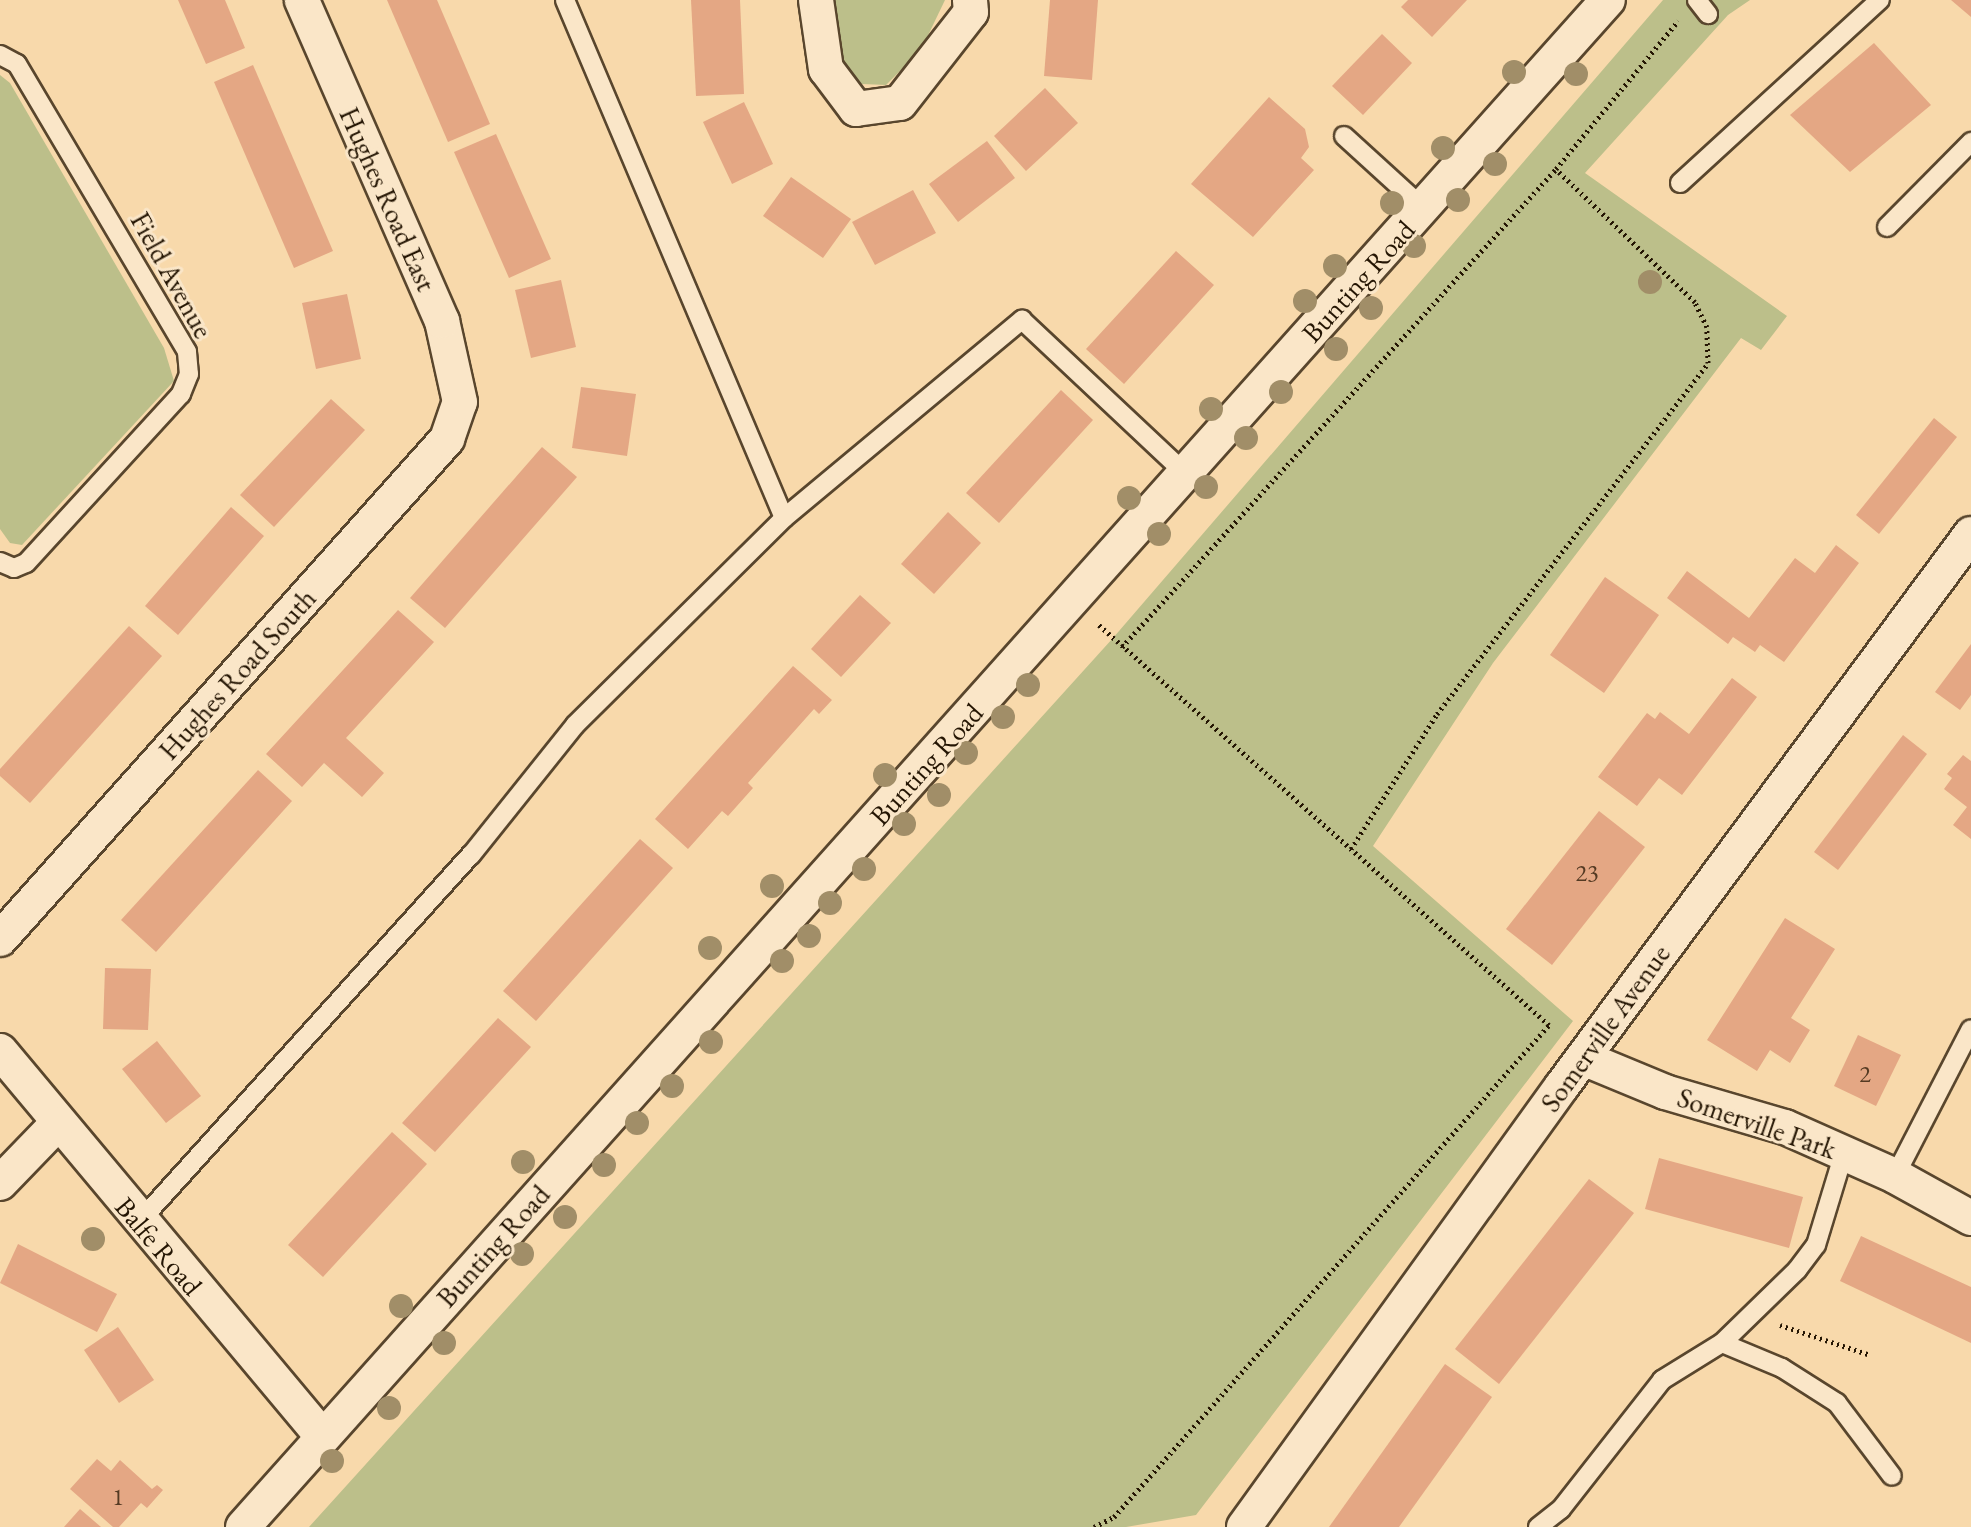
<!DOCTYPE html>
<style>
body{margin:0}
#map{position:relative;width:1971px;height:1527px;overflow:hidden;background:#f8d9ab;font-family:"EB Garamond",serif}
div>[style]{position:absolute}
.green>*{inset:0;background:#bcbf8a}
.building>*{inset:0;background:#e4a784}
.path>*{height:5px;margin-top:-2.5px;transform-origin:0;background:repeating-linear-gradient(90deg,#241503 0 2px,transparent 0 6px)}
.roads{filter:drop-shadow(2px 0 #59462d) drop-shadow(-2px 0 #59462d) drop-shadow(0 2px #59462d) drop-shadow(0 -2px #59462d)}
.service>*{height:18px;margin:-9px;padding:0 9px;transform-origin:9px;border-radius:9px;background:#fae6c8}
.minor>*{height:34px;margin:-17px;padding:0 17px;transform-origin:17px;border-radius:17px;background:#fae6c8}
.trees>*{width:24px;height:24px;margin:-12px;border-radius:50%;background:#a18e68}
span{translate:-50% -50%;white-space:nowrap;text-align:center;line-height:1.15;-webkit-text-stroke:6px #fae6c8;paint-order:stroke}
.number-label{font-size:24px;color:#543a23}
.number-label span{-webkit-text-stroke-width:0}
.street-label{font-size:28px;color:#241503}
</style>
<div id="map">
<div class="green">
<div style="clip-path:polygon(824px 0,945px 0,921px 50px,886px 85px,862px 84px,844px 71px)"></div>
<div style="clip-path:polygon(1663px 0,1750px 0,1728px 15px,1585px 173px,1787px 316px,1761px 350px,1741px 338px,1493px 663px,1373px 846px,1573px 1021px,1196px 1515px,1126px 1527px,309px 1527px,1113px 638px)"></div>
<div style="clip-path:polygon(0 75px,10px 83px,164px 348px,174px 381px,22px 545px,10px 543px,0 529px)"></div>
</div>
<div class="building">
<div style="clip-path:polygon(178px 0,225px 0,245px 48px,206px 64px)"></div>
<div style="clip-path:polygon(387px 0,437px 0,490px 124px,448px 142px)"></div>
<div style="clip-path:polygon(691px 0,740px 0,744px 94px,696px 96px)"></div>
<div style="clip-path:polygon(1050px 0,1098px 0,1092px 80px,1044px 76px)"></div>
<div style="clip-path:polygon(1408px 0,1467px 0,1432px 37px,1401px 7px)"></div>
<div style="clip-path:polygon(1951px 0,1971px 0,1971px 17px)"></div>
<div style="clip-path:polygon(1382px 34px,1412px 63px,1363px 115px,1332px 86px)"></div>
<div style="clip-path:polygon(1874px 43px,1931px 105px,1850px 172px,1790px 115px)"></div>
<div style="clip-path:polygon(253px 65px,333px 251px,294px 268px,214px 82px)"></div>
<div style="clip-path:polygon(1045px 88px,1078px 123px,1026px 171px,994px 136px)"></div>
<div style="clip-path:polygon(1269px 97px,1305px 129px,1309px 147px,1301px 158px,1314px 170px,1253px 237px,1191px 184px)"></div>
<div style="clip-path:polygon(744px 102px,773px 164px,732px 184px,703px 122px)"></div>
<div style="clip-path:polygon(496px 134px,551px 259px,509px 278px,454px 152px)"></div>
<div style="clip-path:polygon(987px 141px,1015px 178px,958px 222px,929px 184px)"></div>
<div style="clip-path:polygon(791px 177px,851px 219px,823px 258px,763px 216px)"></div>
<div style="clip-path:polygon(913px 190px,936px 233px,875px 265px,852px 222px)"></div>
<div style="clip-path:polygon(1176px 251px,1214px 285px,1124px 384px,1086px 349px)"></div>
<div style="clip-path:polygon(561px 280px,576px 347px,531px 358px,515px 290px)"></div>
<div style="clip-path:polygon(347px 294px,361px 359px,316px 369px,302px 303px)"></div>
<div style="clip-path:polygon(581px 387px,636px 394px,627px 456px,572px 448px)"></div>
<div style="clip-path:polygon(1061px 390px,1093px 420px,999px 523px,966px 493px)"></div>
<div style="clip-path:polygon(331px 399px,365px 430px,274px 527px,240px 495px)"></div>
<div style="clip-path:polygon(1934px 418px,1957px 437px,1879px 534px,1856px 515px)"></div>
<div style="clip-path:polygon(542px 447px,577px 477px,445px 628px,410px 598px)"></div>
<div style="clip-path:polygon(231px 507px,264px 536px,178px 635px,145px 606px)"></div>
<div style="clip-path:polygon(948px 512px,981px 543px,934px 594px,901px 564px)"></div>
<div style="clip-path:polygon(1836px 545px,1859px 563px,1784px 662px,1760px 645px,1755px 652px,1733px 637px,1728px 644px,1667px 598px,1687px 571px,1749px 618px,1795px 558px,1815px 573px)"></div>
<div style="clip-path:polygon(1605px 577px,1659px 615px,1604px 693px,1550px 655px)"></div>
<div style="clip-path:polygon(860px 595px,891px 623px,841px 677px,811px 649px)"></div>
<div style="clip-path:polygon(398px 610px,434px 642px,346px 738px,384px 773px,362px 797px,324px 763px,302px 787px,266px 754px)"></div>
<div style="clip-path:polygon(129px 626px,162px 656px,30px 803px,0 776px,0 769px)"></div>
<div style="clip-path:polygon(1971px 644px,1971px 695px,1960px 710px,1935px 692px)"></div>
<div style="clip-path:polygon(793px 666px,832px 700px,819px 714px,814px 709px,748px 783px,753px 788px,728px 816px,722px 811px,688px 849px,655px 819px)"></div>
<div style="clip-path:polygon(1732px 678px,1757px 697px,1682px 795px,1659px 778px,1637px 806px,1598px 777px,1647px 713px,1655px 719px,1660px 712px,1689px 734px)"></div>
<div style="clip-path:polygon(1903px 735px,1927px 754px,1838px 870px,1814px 852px)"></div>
<div style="clip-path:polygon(1963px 755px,1971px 761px,1971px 839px,1953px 825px,1967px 807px,1944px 789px,1952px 778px,1947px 774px)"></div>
<div style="clip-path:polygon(258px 770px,292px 801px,156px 952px,121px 920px)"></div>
<div style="clip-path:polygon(1599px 811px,1645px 847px,1552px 965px,1506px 929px)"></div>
<div style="clip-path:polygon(640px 839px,673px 868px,536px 1021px,503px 991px)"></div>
<div style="clip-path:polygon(1785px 918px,1835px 949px,1791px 1018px,1810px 1030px,1790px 1063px,1770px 1050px,1757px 1071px,1707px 1040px)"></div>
<div style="clip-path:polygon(105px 968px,151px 969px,148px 1030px,103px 1029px)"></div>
<div style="clip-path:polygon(498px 1018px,531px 1047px,435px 1152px,402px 1123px)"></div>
<div style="clip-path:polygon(1858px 1035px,1901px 1055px,1876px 1106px,1834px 1086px)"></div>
<div style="clip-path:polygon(157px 1041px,201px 1096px,166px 1123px,122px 1069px)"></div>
<div style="clip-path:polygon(392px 1132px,427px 1164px,323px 1277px,288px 1245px)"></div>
<div style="clip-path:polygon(1659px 1158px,1803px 1197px,1789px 1248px,1645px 1209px)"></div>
<div style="clip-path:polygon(1589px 1179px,1634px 1213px,1499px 1384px,1455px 1349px)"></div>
<div style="clip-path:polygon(1861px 1236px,1971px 1287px,1971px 1343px,1840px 1281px)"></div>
<div style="clip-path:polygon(18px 1244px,117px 1294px,97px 1332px,0 1283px)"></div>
<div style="clip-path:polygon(118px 1327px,154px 1380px,119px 1403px,84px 1350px)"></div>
<div style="clip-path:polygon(1445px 1364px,1492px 1397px,1399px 1527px,1329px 1527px)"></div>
<div style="clip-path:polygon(97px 1459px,111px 1471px,120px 1460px,152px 1489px,157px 1485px,163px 1490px,147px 1508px,141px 1503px,119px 1527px,113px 1527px,70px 1489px)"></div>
<div style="clip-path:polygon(80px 1509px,101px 1527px,64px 1527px)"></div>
</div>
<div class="path">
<div style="left:1122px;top:647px;width:646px;rotate:-47.76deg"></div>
<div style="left:1556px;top:169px;width:192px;rotate:-50.5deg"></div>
<div style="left:1351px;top:849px;width:160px;rotate:-57.5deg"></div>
<div style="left:1437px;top:714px;width:443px;rotate:-52.3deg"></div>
<div style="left:1708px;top:363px;width:36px;rotate:-92deg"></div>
<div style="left:1707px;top:327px;width:28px;rotate:-116deg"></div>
<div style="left:1695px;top:302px;width:192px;rotate:-136.3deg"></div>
<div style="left:1780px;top:1325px;width:95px;rotate:18.4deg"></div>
<div style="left:1094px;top:1527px;width:22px;rotate:-27deg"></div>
<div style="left:1114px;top:1517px;width:657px;rotate:-48.52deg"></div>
<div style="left:1549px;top:1025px;width:603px;rotate:-138.36deg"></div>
</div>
<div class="roads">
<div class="service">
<div style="left:1697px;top:0;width:18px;rotate:52deg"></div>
<div style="left:0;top:55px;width:19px;rotate:28deg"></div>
<div style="left:17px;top:64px;width:334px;rotate:59.4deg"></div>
<div style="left:187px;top:352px;width:22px;rotate:85deg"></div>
<div style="left:189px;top:374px;width:22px;rotate:112deg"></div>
<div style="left:181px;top:394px;width:229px;rotate:132.5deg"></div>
<div style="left:26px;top:563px;width:13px;rotate:157deg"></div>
<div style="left:14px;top:568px;width:15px;rotate:-157deg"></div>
<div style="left:1344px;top:136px;width:107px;rotate:42.3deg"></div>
<div style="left:1680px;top:183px;width:271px;rotate:-42.5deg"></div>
<div style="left:1887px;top:227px;width:120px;rotate:-45.3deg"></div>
<div style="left:784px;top:518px;width:310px;rotate:-39.8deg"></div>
<div style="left:1022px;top:320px;width:224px;rotate:43.2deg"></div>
<div style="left:1895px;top:1176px;width:165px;rotate:-62.7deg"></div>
<div style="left:139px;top:1222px;width:495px;rotate:-47.9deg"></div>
<div style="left:471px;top:855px;width:166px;rotate:-51.3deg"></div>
<div style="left:575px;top:725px;width:294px;rotate:-44.7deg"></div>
<div style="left:784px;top:518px;width:562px;rotate:-112.92deg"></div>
<div style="left:1722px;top:1343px;width:65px;rotate:22.6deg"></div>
<div style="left:1782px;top:1368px;width:65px;rotate:32.5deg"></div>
<div style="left:1837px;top:1403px;width:91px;rotate:53deg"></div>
<div style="left:1538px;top:1527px;width:29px;rotate:-38deg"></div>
<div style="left:1561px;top:1509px;width:164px;rotate:-51.9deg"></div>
<div style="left:1662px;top:1380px;width:70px;rotate:-31.7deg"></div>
<div style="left:1722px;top:1343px;width:105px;rotate:-44.2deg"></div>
<div style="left:1797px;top:1270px;width:31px;rotate:-53deg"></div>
<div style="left:1816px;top:1245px;width:96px;rotate:-73.1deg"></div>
</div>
<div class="minor">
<div style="left:816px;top:0;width:70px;rotate:81.8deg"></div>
<div style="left:826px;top:69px;width:50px;rotate:53.1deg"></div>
<div style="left:856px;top:109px;width:44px;rotate:-7.8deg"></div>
<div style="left:900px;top:103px;width:115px;rotate:-52deg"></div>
<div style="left:971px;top:12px;width:12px;rotate:-95deg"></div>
<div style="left:0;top:939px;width:671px;rotate:-48.2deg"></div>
<div style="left:447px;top:439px;width:39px;rotate:-71deg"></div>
<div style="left:460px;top:402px;width:83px;rotate:-102.5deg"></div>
<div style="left:442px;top:321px;width:350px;rotate:-113.6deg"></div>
<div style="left:0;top:1051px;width:502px;rotate:50.09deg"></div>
<div style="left:1583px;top:1058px;width:89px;rotate:22.5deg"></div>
<div style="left:1665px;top:1092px;width:125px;rotate:16.3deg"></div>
<div style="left:1785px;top:1127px;width:120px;rotate:24deg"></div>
<div style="left:1895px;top:1176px;width:87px;rotate:28.9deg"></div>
<div style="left:0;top:1183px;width:82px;rotate:-46deg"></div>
<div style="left:243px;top:1527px;width:2048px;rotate:-48.21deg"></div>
<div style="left:1244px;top:1527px;width:544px;rotate:-54.21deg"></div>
<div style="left:1562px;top:1086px;width:687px;rotate:-53.46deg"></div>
</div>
</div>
<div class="trees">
<div style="left:1514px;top:72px"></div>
<div style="left:1576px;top:74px"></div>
<div style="left:1443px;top:148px"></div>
<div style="left:1495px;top:164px"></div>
<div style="left:1458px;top:200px"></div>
<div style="left:1392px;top:203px"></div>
<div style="left:1414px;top:246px"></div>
<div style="left:1335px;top:266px"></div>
<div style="left:1650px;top:282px"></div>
<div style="left:1305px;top:301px"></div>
<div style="left:1371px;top:308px"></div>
<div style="left:1336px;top:349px"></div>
<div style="left:1281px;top:392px"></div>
<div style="left:1211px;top:409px"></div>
<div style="left:1246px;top:438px"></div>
<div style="left:1206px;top:487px"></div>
<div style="left:1129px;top:498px"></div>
<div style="left:1159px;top:534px"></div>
<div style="left:1028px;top:685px"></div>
<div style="left:1003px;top:717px"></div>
<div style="left:966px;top:753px"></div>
<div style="left:885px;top:775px"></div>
<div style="left:939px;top:795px"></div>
<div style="left:904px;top:824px"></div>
<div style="left:864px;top:869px"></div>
<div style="left:772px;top:886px"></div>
<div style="left:830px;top:903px"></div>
<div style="left:809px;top:936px"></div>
<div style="left:710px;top:948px"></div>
<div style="left:782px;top:961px"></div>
<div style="left:711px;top:1042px"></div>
<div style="left:672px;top:1086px"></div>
<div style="left:637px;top:1123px"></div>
<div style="left:523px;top:1162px"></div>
<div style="left:604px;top:1165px"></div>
<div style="left:565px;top:1217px"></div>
<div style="left:93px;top:1239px"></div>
<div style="left:522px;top:1254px"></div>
<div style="left:401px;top:1306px"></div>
<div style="left:444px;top:1343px"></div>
<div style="left:389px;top:1408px"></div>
<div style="left:332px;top:1461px"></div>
</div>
<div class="number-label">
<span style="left:1587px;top:873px">23</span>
<span style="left:1865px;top:1074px">2</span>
<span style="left:118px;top:1497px">1</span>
</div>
<div class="street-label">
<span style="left:388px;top:199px;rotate:66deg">Hughes Road East</span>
<span style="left:172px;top:275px;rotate:61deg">Field Avenue</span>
<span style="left:1358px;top:281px;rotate:-48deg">Bunting Road</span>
<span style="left:237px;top:674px;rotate:-48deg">Hughes Road South</span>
<span style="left:926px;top:764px;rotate:-48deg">Bunting Road</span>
<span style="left:1605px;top:1028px;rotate:-54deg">Somerville Avenue</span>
<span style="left:1757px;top:1123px;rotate:19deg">Somerville Park</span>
<span style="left:159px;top:1246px;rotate:50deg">Balfe Road</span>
<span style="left:493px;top:1246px;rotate:-48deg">Bunting Road</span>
</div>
</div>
